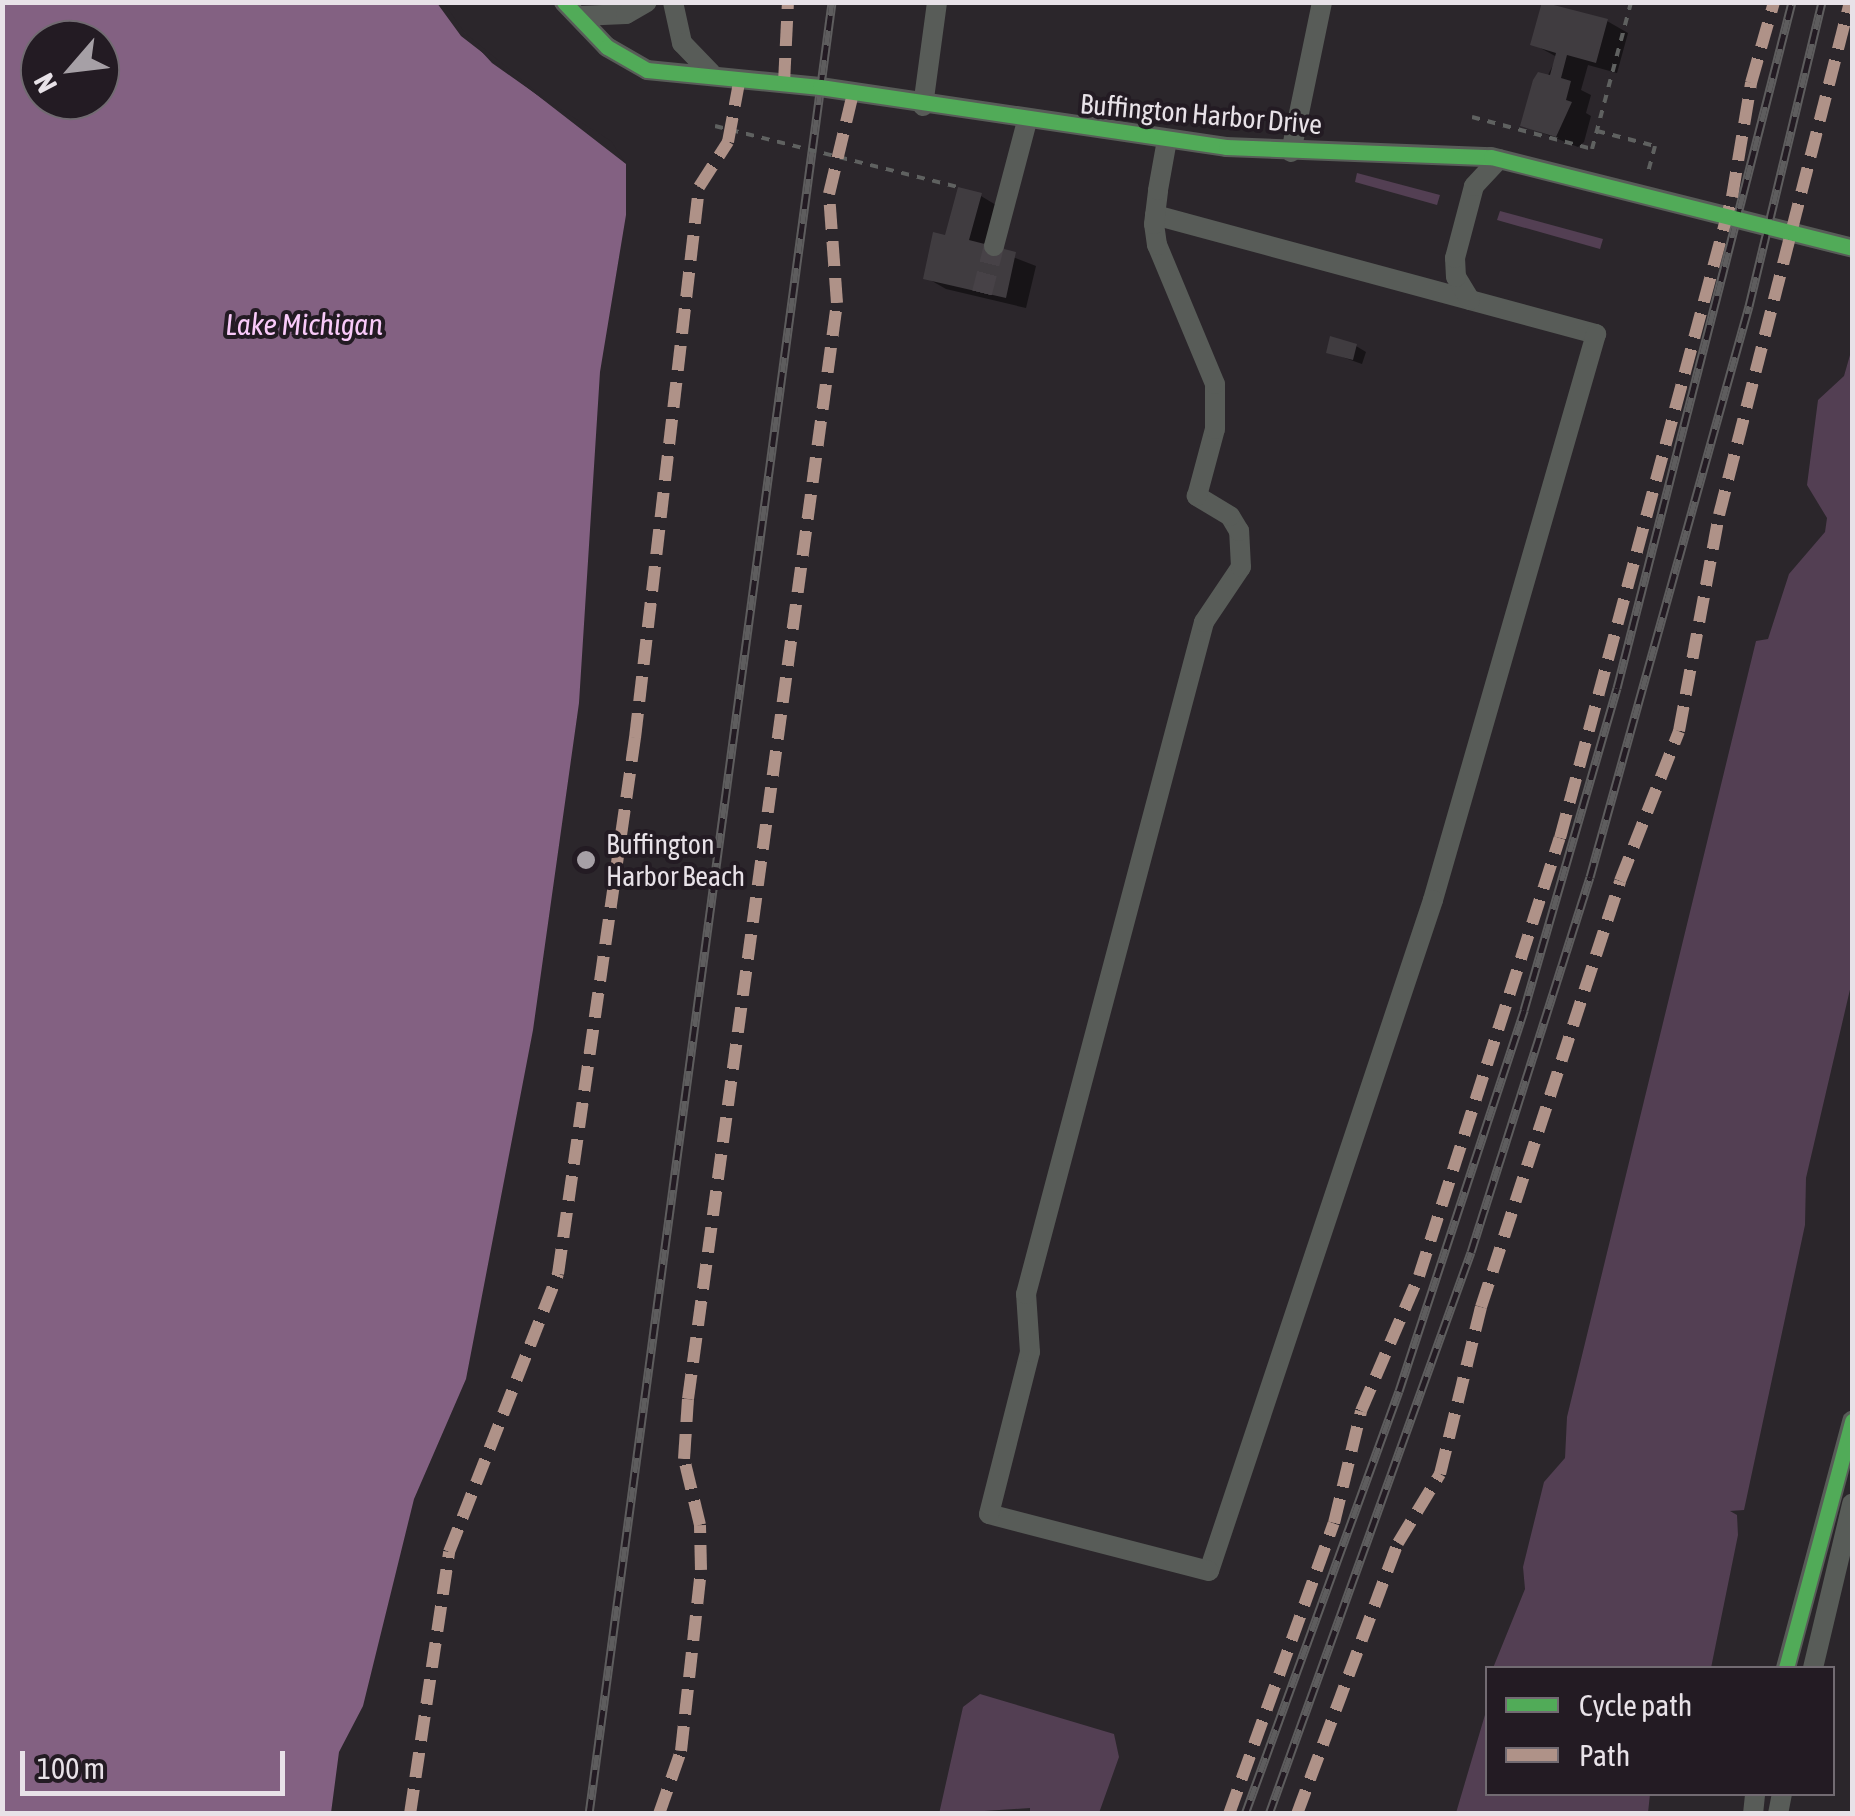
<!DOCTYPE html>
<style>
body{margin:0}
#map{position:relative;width:1855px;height:1816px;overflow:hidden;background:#2b262b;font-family:"Asap Condensed",sans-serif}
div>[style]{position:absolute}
.green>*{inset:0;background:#533f53}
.water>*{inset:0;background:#836182}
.pier>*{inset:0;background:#2b262b}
.shadow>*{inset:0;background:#0007}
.building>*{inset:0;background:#403c40}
.minor-tunnel>*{height:20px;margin-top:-10px;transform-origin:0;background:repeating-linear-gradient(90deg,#474247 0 20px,transparent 0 30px)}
.path>*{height:4px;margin-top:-2px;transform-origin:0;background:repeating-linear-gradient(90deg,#5f6160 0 8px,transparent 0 16px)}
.minor>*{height:20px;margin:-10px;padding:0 10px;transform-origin:10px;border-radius:10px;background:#585c58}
.rail>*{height:9px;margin-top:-4.5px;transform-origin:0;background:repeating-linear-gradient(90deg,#231b23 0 15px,#5e5d5e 0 30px);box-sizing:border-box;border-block:2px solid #5e5d5e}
.path-bridge>*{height:4px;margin-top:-2px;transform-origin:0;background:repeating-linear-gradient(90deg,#5f6160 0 8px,transparent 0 16px)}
.quiet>*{height:12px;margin-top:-6px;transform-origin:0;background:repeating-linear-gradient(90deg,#af9288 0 25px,transparent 0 37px)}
.cycleway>*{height:15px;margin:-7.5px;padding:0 7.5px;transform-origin:7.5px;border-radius:7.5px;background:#51ab58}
.dots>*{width:28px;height:28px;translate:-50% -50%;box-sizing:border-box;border:5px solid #231b23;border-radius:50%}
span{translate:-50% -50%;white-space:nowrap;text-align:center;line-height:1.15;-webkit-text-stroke:8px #231b23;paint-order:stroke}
.street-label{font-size:28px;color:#e8e2e8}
.poi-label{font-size:28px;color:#e8e2e8}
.left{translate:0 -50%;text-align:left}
.water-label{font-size:30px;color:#f9caf9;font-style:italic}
.frame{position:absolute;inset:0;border:5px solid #e8e2e8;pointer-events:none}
.legend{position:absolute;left:1485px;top:1666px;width:350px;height:130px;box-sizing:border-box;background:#231b23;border:2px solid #726b72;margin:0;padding:12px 18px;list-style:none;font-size:30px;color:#e8e2e8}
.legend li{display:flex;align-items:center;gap:20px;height:50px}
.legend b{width:50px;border:2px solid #726b72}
.north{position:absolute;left:20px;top:20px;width:100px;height:100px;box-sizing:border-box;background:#231b23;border:2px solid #726b72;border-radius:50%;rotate:242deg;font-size:28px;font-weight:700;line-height:40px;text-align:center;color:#e8e2e8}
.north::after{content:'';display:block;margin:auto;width:35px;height:45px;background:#a6a0a6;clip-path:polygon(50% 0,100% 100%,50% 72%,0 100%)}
.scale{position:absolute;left:20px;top:1751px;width:265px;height:45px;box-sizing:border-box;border:5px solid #e8e2e8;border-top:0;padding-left:12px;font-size:30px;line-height:35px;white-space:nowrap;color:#e8e2e8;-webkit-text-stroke:8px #231b23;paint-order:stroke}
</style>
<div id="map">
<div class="green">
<div style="clip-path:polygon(1357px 173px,1440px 195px,1437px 205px,1355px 182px)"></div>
<div style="clip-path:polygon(1500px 211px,1603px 239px,1600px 249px,1497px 220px)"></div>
<div style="clip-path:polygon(1852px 348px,1852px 981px,1806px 1178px,1805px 1225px,1744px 1510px,1730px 1511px,1737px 1515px,1738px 1535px,1711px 1668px,1493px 1668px,1525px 1589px,1523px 1567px,1544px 1482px,1565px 1458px,1567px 1417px,1756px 641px,1768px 639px,1789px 574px,1825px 532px,1827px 518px,1807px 485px,1818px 400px,1844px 376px)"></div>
<div style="clip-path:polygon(980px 1694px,1114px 1734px,1119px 1757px,1099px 1813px,1030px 1813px,1030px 1808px,939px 1814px,963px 1707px)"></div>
<div style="clip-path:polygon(1487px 1708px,1488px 1794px,1650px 1794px,1648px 1813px,1456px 1813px)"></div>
</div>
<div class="water">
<div style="clip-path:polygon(evenodd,3px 3px,437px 3px,492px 63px,608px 145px,626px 164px,626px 215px,600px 372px,579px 703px,533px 1030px,466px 1379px,414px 1499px,363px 1706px,339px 1752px,331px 1813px,3px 1814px,3px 3px,40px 40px,100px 40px,100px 100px,40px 100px,40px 40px)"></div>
</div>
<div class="pier">
<div style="clip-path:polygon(443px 2px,465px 33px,549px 102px,611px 141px,626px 164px,461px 36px,437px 3px)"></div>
</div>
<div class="shadow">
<div style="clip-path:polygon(1607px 21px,1628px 33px,1617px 73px,1588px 65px,1581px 90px,1591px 95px,1586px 113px,1591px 116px,1584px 142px,1578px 147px,1523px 125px,1557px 57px,1533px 44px)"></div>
<div style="clip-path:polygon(981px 196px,1001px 208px,990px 248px,1036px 266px,1026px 308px,946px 289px,925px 277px)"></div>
<div style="clip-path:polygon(1356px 346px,1366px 352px,1362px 364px,1328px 352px)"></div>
</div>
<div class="building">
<div style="clip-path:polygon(1542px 2px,1608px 19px,1596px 63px,1567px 55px,1561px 78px,1571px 81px,1566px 100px,1572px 102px,1556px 137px,1520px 126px,1533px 80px,1538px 72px,1550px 75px,1556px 53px,1530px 45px)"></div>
<div style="clip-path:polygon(958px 187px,982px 193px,969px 240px,1016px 252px,1006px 298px,923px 279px,933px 232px,945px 235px)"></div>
<div style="clip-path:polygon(1330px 336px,1357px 344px,1353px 360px,1326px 353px)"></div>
</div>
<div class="minor-tunnel">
<div style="left:982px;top:293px;width:49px;rotate:-75.7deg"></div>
</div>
<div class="path">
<div style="left:1472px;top:117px;width:124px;rotate:14.9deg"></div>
<div style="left:1592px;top:149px;width:152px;rotate:-75.1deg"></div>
<div style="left:1597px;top:131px;width:60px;rotate:14.5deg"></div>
<div style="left:1655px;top:146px;width:31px;rotate:105deg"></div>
</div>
<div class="minor">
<div style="left:564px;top:2px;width:62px;rotate:46.3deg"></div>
<div style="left:607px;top:47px;width:46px;rotate:29.9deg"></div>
<div style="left:647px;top:70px;width:174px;rotate:5.6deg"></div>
<div style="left:820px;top:87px;width:410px;rotate:8.4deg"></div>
<div style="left:1226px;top:147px;width:265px;rotate:2.2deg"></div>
<div style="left:1491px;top:157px;width:372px;rotate:14.1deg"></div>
<div style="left:673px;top:2px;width:42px;rotate:77.6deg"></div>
<div style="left:682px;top:43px;width:42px;rotate:46deg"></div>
<div style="left:580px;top:16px;width:46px;rotate:-2.5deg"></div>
<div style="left:626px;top:14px;width:24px;rotate:-30deg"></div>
<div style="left:923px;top:106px;width:105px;rotate:-82.3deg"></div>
<div style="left:1291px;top:152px;width:153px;rotate:-78.3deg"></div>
<div style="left:1155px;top:215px;width:457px;rotate:15.1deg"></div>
<div style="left:1596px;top:334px;width:589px;rotate:106.07deg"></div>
<div style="left:1433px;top:900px;width:707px;rotate:108.46deg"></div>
<div style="left:1209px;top:1571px;width:227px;rotate:-165.5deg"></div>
<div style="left:989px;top:1514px;width:167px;rotate:-75.8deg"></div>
<div style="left:1030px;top:1352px;width:58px;rotate:-93.9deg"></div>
<div style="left:1026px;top:1294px;width:695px;rotate:-75.16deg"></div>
<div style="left:1204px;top:622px;width:66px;rotate:-56.1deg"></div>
<div style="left:1241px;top:567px;width:36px;rotate:-93deg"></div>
<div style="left:1239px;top:531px;width:17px;rotate:-121deg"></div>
<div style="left:1230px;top:516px;width:39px;rotate:-149deg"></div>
<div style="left:1197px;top:496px;width:69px;rotate:-75deg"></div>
<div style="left:1215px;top:429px;width:45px;rotate:-90deg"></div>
<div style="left:1215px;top:384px;width:151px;rotate:-112.6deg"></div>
<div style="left:1157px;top:245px;width:21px;rotate:-98deg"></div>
<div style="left:1154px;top:224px;width:34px;rotate:-83deg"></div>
<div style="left:1158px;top:190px;width:51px;rotate:-79.8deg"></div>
<div style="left:994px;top:246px;width:129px;rotate:-75.2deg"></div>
<div style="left:1470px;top:300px;width:27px;rotate:-121deg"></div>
<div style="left:1456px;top:277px;width:19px;rotate:-93deg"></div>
<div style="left:1455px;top:258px;width:74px;rotate:-75.2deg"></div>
<div style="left:1474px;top:186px;width:37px;rotate:-47deg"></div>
<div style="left:1786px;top:1668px;width:256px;rotate:-75deg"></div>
<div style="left:1813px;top:1668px;width:169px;rotate:-76.6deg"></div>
<div style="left:1753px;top:1814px;width:20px;rotate:-84deg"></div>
<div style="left:1778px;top:1814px;width:20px;rotate:-79deg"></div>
</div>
<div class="rail">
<div style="left:589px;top:1814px;width:1828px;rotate:-82.36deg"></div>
<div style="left:1245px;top:1814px;width:450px;rotate:-70deg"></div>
<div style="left:1399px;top:1391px;width:401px;rotate:-71.8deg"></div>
<div style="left:1524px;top:1010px;width:335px;rotate:-73.9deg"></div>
<div style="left:1617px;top:688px;width:708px;rotate:-75.69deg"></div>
<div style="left:1269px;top:1814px;width:597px;rotate:-70.23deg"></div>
<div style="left:1471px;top:1252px;width:393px;rotate:-72.4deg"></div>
<div style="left:1590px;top:877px;width:593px;rotate:-74.44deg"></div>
<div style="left:1749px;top:306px;width:313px;rotate:-76.5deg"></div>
</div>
<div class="path-bridge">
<div style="left:715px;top:126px;width:251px;rotate:14.1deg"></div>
</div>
<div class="quiet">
<div style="left:784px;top:83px;width:81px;rotate:-87.2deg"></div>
<div style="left:410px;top:1814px;width:265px;rotate:-81.5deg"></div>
<div style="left:449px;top:1552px;width:299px;rotate:-68.6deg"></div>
<div style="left:558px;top:1274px;width:542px;rotate:-81.83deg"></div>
<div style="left:635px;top:738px;width:555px;rotate:-83.37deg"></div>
<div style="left:699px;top:187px;width:54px;rotate:-57.2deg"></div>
<div style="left:728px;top:142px;width:66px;rotate:-79.5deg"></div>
<div style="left:659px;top:1814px;width:67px;rotate:-70.8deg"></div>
<div style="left:681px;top:1751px;width:182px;rotate:-83.7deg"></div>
<div style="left:701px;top:1570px;width:45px;rotate:-91.3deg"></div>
<div style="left:700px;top:1525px;width:68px;rotate:-103.6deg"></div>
<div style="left:684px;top:1459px;width:60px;rotate:-86.2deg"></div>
<div style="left:688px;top:1399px;width:1106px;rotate:-82.26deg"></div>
<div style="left:837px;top:303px;width:109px;rotate:-94.2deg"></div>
<div style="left:829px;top:194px;width:104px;rotate:-76.6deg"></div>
<div style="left:1229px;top:1814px;width:309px;rotate:-70.2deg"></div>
<div style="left:1334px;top:1523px;width:115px;rotate:-76.4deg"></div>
<div style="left:1361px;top:1411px;width:147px;rotate:-66.8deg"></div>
<div style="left:1419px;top:1276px;width:460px;rotate:-72.2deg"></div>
<div style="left:1560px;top:838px;width:664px;rotate:-74.98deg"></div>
<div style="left:1732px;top:197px;width:116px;rotate:-80.5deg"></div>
<div style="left:1751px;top:83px;width:84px;rotate:-74.1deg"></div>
<div style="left:1297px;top:1814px;width:289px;rotate:-69.6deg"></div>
<div style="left:1398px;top:1543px;width:81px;rotate:-58.7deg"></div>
<div style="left:1440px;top:1474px;width:172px;rotate:-76.2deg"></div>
<div style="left:1481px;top:1307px;width:448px;rotate:-71.9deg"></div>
<div style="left:1620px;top:881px;width:161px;rotate:-68.5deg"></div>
<div style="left:1679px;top:731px;width:220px;rotate:-79.5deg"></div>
<div style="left:1719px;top:515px;width:529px;rotate:-75.68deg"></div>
</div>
<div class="cycleway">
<div style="left:564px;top:2px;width:62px;rotate:46.3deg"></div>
<div style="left:607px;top:47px;width:46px;rotate:29.9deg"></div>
<div style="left:647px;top:70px;width:174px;rotate:5.6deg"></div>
<div style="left:820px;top:87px;width:410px;rotate:8.4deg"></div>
<div style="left:1226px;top:147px;width:265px;rotate:2.2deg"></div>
<div style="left:1491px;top:157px;width:372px;rotate:14.1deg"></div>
<div style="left:1786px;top:1668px;width:256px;rotate:-75deg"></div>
</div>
<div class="dots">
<div style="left:586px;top:860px;background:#a6a0a6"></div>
</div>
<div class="street-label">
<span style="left:1201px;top:114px;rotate:5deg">Buffington Harbor Drive</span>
</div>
<div class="poi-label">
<span class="left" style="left:606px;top:860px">Buffington<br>Harbor Beach</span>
</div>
<div class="water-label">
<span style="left:304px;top:324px">Lake Michigan</span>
</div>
<div class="frame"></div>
<ul class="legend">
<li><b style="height:12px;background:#51ab58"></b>Cycle path</li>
<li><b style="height:12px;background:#af9288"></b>Path</li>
</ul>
<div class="north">N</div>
<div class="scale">100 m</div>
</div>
